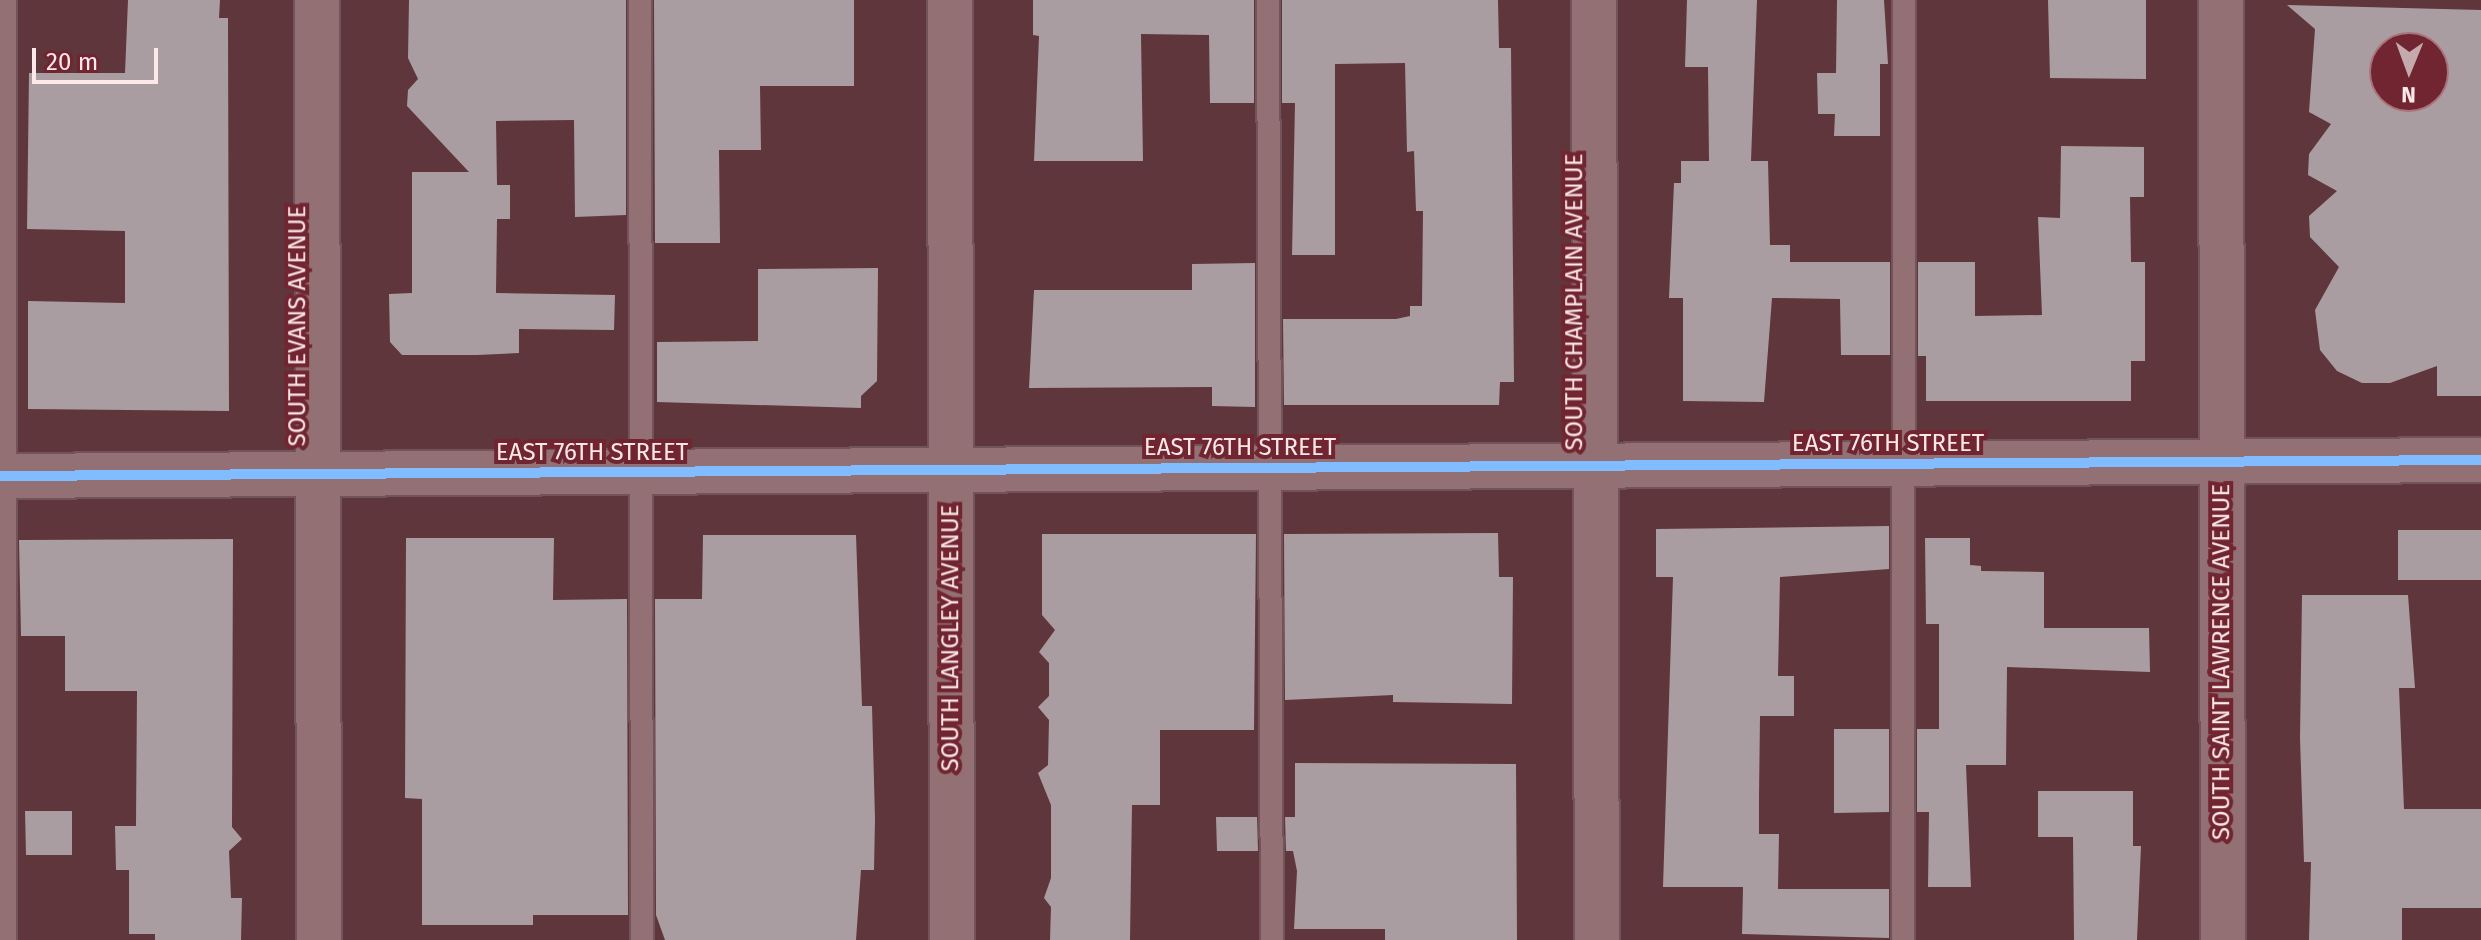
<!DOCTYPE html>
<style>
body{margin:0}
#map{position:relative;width:2481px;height:940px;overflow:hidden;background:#60363d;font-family:"Fira Sans",sans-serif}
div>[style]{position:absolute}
.building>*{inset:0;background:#aa9da1}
.roads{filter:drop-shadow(2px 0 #725359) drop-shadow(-2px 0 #725359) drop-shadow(0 2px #725359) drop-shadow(0 -2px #725359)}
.lane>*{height:22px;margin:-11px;padding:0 11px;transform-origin:11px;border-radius:11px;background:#927074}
.street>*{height:44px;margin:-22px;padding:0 22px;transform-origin:22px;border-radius:22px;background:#927074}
.secondary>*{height:44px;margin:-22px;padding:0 22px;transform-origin:22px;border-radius:22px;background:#927074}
.cycleway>*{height:10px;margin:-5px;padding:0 5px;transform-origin:5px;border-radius:5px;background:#80bcff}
span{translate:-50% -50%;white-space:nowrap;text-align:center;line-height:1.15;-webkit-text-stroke:8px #712531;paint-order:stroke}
.street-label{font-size:24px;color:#fce8e9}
.north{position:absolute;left:2369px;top:32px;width:80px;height:80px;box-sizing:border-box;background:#712531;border:2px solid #a9737b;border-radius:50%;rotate:181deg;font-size:22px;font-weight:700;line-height:32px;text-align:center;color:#fce8e9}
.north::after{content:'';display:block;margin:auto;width:28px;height:36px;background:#c5aaad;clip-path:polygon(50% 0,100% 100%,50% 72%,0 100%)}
.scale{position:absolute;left:32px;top:48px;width:126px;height:36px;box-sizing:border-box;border:4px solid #fce8e9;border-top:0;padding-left:10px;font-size:24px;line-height:28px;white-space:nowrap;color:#fce8e9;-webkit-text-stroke:6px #712531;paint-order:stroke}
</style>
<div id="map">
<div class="building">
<div style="clip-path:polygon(128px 0,220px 0,219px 18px,228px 18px,229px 411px,28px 409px,28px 301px,125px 303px,125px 231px,27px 229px,29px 73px,125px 73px)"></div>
<div style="clip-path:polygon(409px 0,626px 0,626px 215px,575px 217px,574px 120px,496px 121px,497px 185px,510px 185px,510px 219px,497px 219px,496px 293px,615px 295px,614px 330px,519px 329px,519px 353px,477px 355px,402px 355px,390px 342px,389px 294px,412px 293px,412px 172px,469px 172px,407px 106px,408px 90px,418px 79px,408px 58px)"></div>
<div style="clip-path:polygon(654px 0,854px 0,854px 86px,760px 86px,761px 150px,719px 150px,720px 243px,655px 243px)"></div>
<div style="clip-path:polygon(1033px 0,1254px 0,1254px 103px,1210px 103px,1209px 35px,1141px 34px,1143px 161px,1034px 161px,1039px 36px,1033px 35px)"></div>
<div style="clip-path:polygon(1282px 0,1498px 0,1499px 48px,1511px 48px,1514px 382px,1500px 382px,1499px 405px,1284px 405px,1283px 319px,1396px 319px,1410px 316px,1410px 306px,1422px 306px,1423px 211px,1416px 211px,1414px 151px,1407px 152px,1405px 63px,1335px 64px,1335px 255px,1292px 255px,1295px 103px,1282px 103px)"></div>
<div style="clip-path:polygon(1687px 0,1757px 0,1751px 161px,1768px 161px,1770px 245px,1790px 245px,1790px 262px,1890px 262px,1890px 355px,1841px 355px,1840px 299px,1772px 298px,1764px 402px,1683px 401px,1683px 298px,1669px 298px,1674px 183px,1681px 183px,1681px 161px,1709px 161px,1708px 67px,1685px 67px)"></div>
<div style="clip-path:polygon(1837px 0,1884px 0,1888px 64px,1880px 64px,1880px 136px,1834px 136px,1835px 114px,1818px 114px,1817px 73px,1836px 73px)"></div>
<div style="clip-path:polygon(2048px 0,2146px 0,2146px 79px,2050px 78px)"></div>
<div style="clip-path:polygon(evenodd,2287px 5px,2481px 10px,2481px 396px,2437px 396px,2437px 366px,2390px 383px,2362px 383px,2337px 371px,2320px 350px,2315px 310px,2339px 267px,2310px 237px,2309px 216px,2337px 191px,2308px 175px,2309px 154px,2331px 124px,2309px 112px,2315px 29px,2287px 5px,2385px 48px,2433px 48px,2433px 96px,2385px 96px,2385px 48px)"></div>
<div style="clip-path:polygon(2061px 146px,2144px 147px,2144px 197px,2130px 197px,2131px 262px,2145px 262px,2145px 361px,2131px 361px,2131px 401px,1926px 401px,1926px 356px,1918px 356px,1918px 262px,1975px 262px,1975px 316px,2042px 315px,2038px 217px,2060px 218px)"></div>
<div style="clip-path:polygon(1255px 263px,1255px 407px,1212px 406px,1212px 387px,1029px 388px,1034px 290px,1192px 290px,1192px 264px)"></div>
<div style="clip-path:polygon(878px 268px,877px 381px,861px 396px,861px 408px,657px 402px,657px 342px,758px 341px,758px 269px)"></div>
<div style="clip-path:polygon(1889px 526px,1889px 569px,1780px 577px,1778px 676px,1794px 676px,1794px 716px,1760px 716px,1759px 797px,1759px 834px,1779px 834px,1778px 889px,1889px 889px,1889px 938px,1742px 934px,1743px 887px,1663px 887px,1673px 577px,1656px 577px,1656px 529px)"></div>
<div style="clip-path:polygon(2398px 530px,2481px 530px,2481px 580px,2398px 580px)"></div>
<div style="clip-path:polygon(1498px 533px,1499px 577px,1513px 577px,1512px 704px,1393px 702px,1393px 695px,1285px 700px,1284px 534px)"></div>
<div style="clip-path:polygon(1042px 534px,1256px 534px,1254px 730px,1160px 730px,1160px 805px,1132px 805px,1130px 940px,1050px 940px,1051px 907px,1044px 898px,1051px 878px,1051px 805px,1038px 773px,1048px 765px,1049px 720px,1038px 707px,1049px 696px,1049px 663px,1039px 652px,1055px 630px,1042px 615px)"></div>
<div style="clip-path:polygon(703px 535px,856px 535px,862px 706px,872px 706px,875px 819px,874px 870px,861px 870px,856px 940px,665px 940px,656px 915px,655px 599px,702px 599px)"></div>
<div style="clip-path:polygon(406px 538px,554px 538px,553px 600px,627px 599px,628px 915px,533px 915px,533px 925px,422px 925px,422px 799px,405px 798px)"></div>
<div style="clip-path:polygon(1925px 538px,1970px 538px,1970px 565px,1981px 566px,1981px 571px,2044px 572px,2044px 628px,2149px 628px,2150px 672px,2007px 667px,2006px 765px,1966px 765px,1971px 887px,1928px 887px,1929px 812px,1917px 812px,1917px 729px,1939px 729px,1939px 624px,1926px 624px)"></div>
<div style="clip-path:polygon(233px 539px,232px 827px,242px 839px,229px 851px,231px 898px,242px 898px,241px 940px,155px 940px,155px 934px,129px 934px,129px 870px,116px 870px,115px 826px,136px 826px,137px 691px,65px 691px,65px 636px,21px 636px,19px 540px)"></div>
<div style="clip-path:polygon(2302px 595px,2408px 595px,2415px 688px,2399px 688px,2404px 809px,2481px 809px,2481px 908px,2402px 908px,2402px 940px,2309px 940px,2311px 862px,2304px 862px,2300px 738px)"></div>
<div style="clip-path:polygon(1834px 729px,1889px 729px,1889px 812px,1834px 813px)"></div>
<div style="clip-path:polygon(1295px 763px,1516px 764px,1517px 940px,1385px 940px,1385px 929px,1294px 929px,1297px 871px,1293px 851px,1286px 851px,1285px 817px,1295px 817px)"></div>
<div style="clip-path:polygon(2038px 791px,2133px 791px,2133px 846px,2141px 846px,2137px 940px,2074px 940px,2073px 837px,2038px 837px)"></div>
<div style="clip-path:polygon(25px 811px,72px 811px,72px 855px,26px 855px)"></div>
<div style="clip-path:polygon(1216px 817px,1257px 817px,1258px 851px,1217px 851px)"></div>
</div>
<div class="roads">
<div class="lane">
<div style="left:640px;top:0;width:940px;rotate:89.88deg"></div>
<div style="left:1268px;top:0;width:940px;rotate:89.76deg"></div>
<div style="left:5px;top:940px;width:940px;rotate:-90deg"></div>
<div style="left:1903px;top:940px;width:940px;rotate:-89.94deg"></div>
</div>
<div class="street">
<div style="left:317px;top:0;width:940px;rotate:89.88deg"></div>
<div style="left:950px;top:0;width:940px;rotate:89.88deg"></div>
<div style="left:1594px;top:0;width:940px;rotate:89.82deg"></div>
<div style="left:2221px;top:0;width:940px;rotate:89.88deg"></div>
</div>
<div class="secondary">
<div style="left:0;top:476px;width:2481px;rotate:-0.37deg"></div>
</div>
</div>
<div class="cycleway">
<div style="left:0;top:476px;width:2481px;rotate:-0.37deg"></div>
</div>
<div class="street-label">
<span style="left:1575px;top:302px;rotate:-90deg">SOUTH CHAMPLAIN AVENUE</span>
<span style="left:298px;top:326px;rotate:-90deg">SOUTH EVANS AVENUE</span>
<span style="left:1888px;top:444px">EAST 76TH STREET</span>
<span style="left:1240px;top:448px">EAST 76TH STREET</span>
<span style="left:592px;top:453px">EAST 76TH STREET</span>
<span style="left:951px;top:638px;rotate:-90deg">SOUTH LANGLEY AVENUE</span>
<span style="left:2222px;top:662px;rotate:-90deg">SOUTH SAINT LAWRENCE AVENUE</span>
</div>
<div class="north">N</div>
<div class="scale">20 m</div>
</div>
